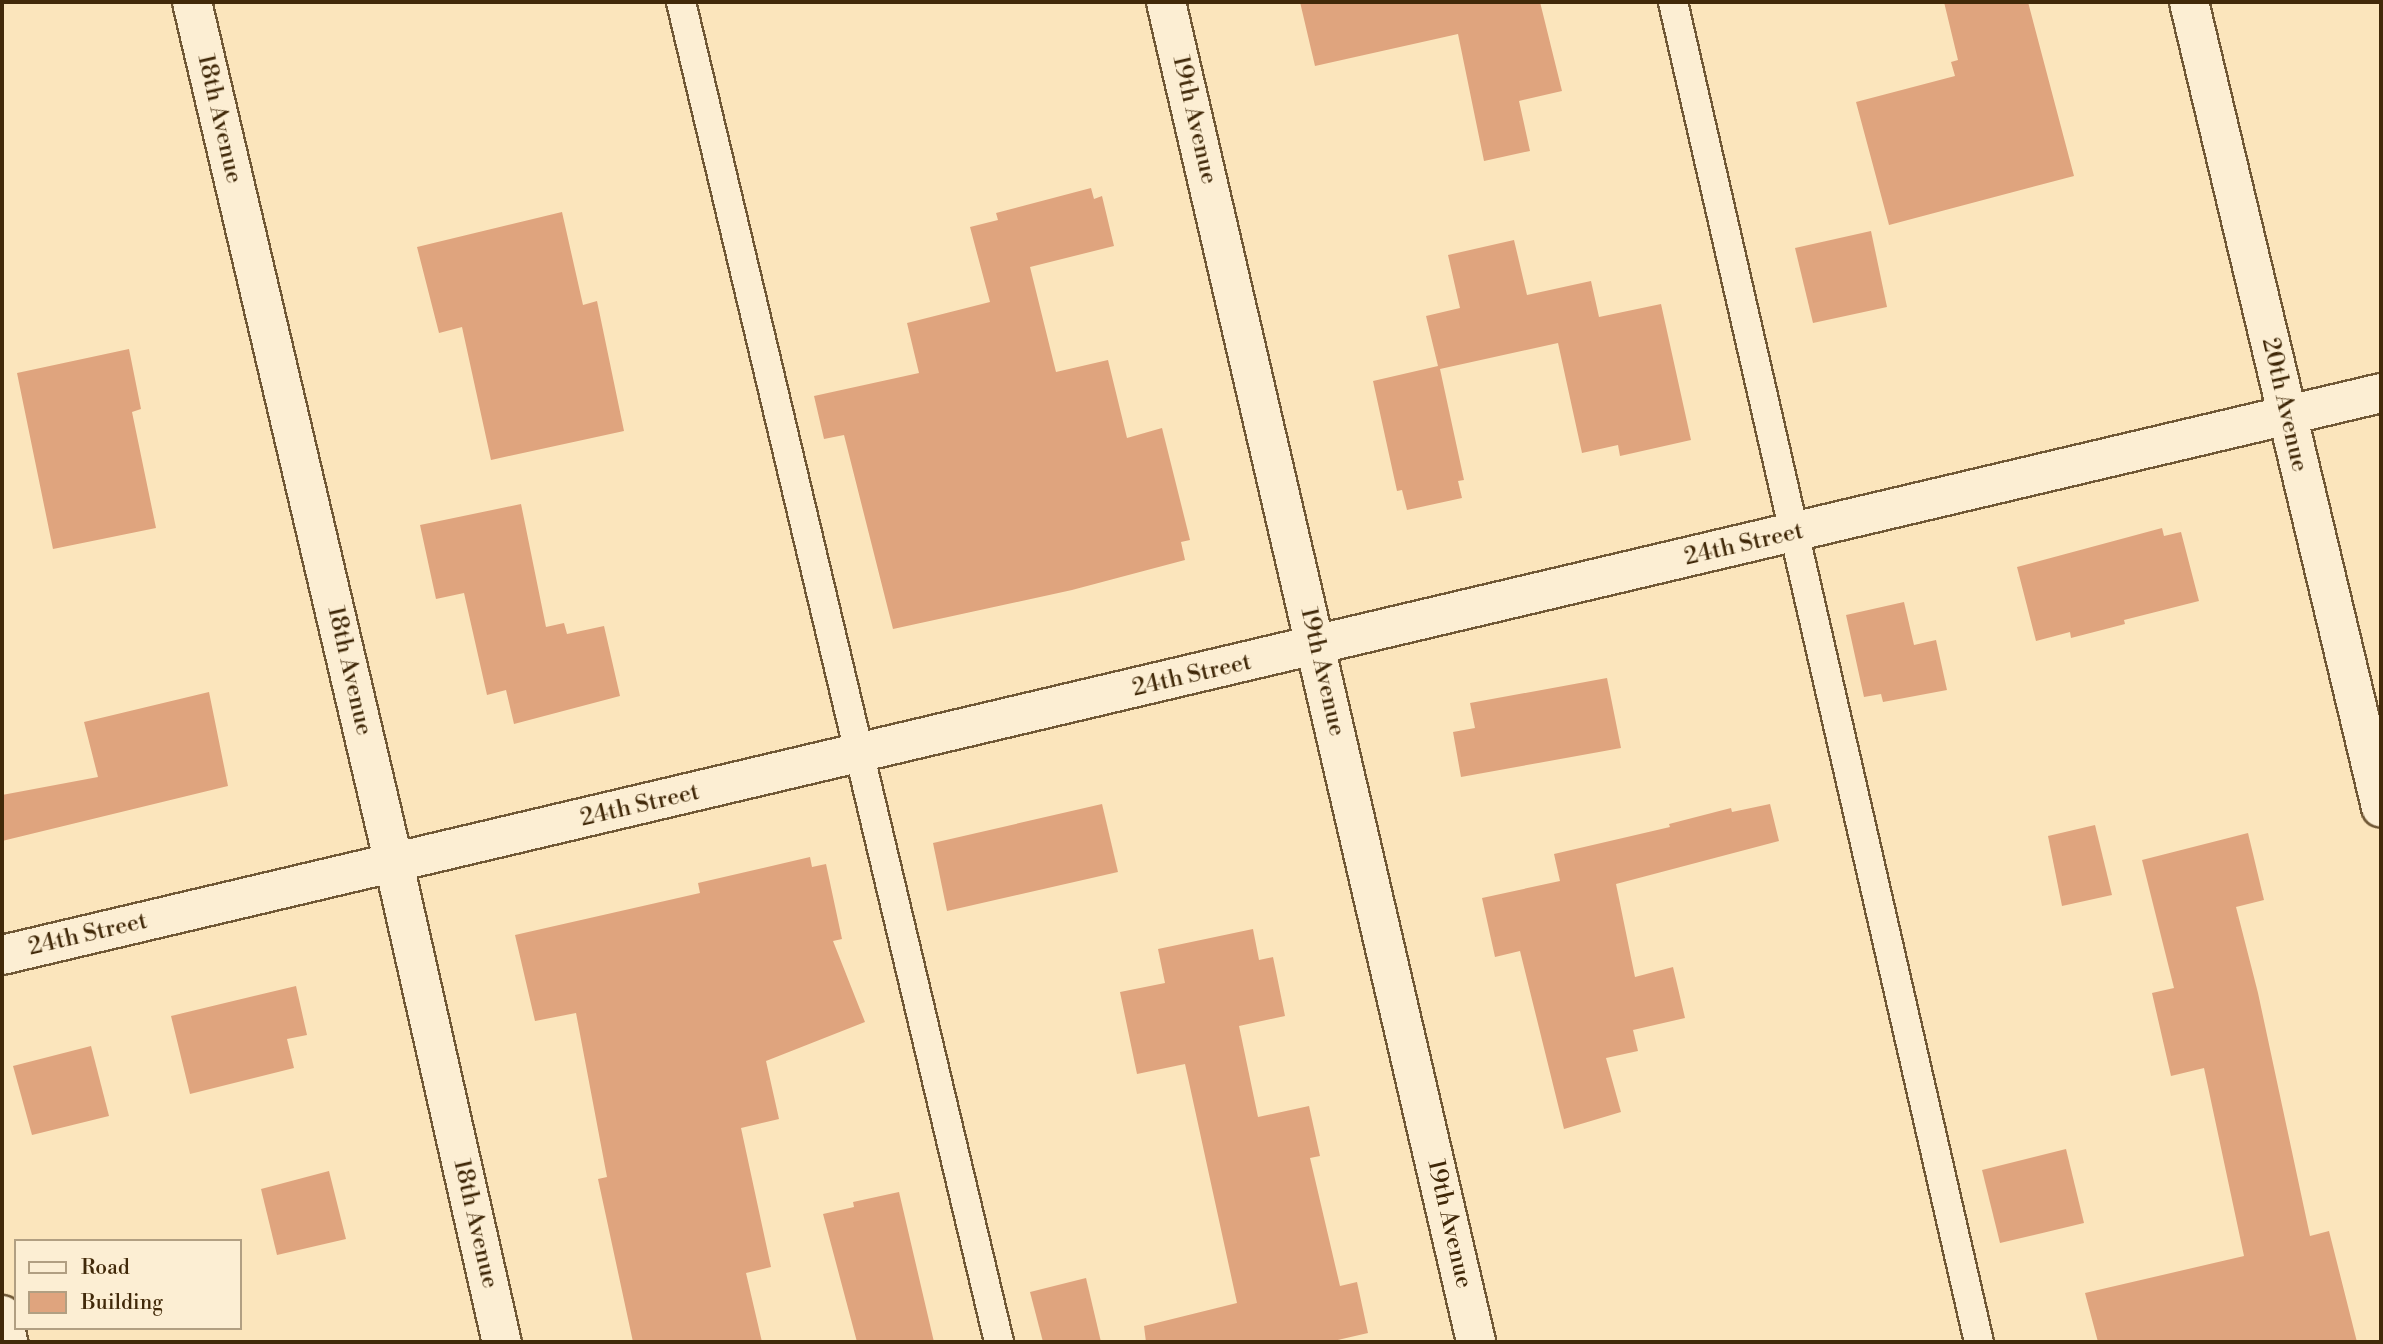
<!DOCTYPE html>
<style>
body{margin:0}
#map{position:relative;width:2383px;height:1344px;overflow:hidden;background:#fbe5bc;font-family:"Libre Bodoni",serif}
div>[style]{position:absolute}
.building>*{inset:0;background:#dfa47e}
.roads{filter:drop-shadow(2px 0 #705836) drop-shadow(-2px 0 #705836) drop-shadow(0 2px #705836) drop-shadow(0 -2px #705836)}
.service>*{height:28px;margin:-14px;padding:0 14px;transform-origin:14px;border-radius:14px;background:#fceed3}
.minor>*{height:38px;margin:-19px;padding:0 19px;transform-origin:19px;border-radius:19px;background:#fceed3}
.tertiary>*{height:38px;margin:-19px;padding:0 19px;transform-origin:19px;border-radius:19px;background:#fceed3}
span{translate:-50% -50%;white-space:nowrap;text-align:center;line-height:1.15;-webkit-text-stroke:5px #fceed3;paint-order:stroke}
.street-label{font-size:24px;color:#412909}
.frame{position:absolute;inset:0;border:4px solid #412909;pointer-events:none}
.legend{position:absolute;left:14px;top:1239px;width:228px;height:91px;box-sizing:border-box;background:#fceed3;border:2px solid #b19f82;margin:0;padding:9px 12px;list-style:none;font-size:21px;color:#412909}
.legend li{display:flex;align-items:center;gap:14px;height:35px}
.legend b{width:35px;border:2px solid #b19f82}
</style>
<div id="map">
<div class="building">
<div style="clip-path:polygon(1300px 2px,1540px 2px,1562px 91px,1519px 101px,1530px 151px,1484px 161px,1458px 34px,1315px 66px)"></div>
<div style="clip-path:polygon(1944px 2px,2028px 2px,2074px 176px,1889px 225px,1856px 102px,1955px 76px,1951px 62px,1958px 60px)"></div>
<div style="clip-path:polygon(1091px 188px,1094px 199px,1102px 196px,1114px 246px,1030px 267px,1056px 372px,1108px 360px,1127px 438px,1162px 428px,1190px 540px,1181px 542px,1185px 560px,1072px 590px,893px 629px,844px 435px,824px 439px,814px 396px,919px 373px,907px 323px,990px 302px,970px 227px,998px 220px,996px 213px)"></div>
<div style="clip-path:polygon(562px 212px,583px 305px,597px 301px,624px 431px,491px 460px,462px 327px,439px 333px,417px 247px)"></div>
<div style="clip-path:polygon(1871px 231px,1887px 307px,1813px 323px,1795px 248px)"></div>
<div style="clip-path:polygon(1514px 240px,1527px 295px,1591px 281px,1599px 317px,1661px 304px,1691px 440px,1620px 456px,1618px 445px,1582px 453px,1558px 343px,1440px 369px,1464px 480px,1458px 481px,1462px 498px,1407px 510px,1402px 490px,1397px 491px,1373px 381px,1438px 366px,1426px 316px,1460px 308px,1448px 255px)"></div>
<div style="clip-path:polygon(129px 349px,141px 409px,132px 412px,156px 528px,53px 549px,17px 373px)"></div>
<div style="clip-path:polygon(521px 504px,546px 627px,564px 623px,567px 634px,604px 626px,620px 696px,514px 724px,506px 690px,487px 695px,464px 593px,436px 599px,420px 525px)"></div>
<div style="clip-path:polygon(2162px 528px,2164px 536px,2181px 532px,2199px 601px,2124px 620px,2125px 624px,2071px 638px,2070px 632px,2036px 641px,2017px 567px)"></div>
<div style="clip-path:polygon(1904px 602px,1914px 645px,1936px 640px,1947px 690px,1883px 702px,1881px 694px,1864px 697px,1846px 615px)"></div>
<div style="clip-path:polygon(1607px 678px,1621px 748px,1461px 777px,1453px 732px,1475px 728px,1470px 703px)"></div>
<div style="clip-path:polygon(209px 692px,228px 786px,2px 841px,2px 795px,98px 777px,84px 722px)"></div>
<div style="clip-path:polygon(1102px 804px,1118px 872px,947px 911px,933px 843px)"></div>
<div style="clip-path:polygon(1770px 804px,1779px 841px,1616px 884px,1635px 977px,1673px 967px,1685px 1018px,1633px 1030px,1638px 1051px,1606px 1058px,1621px 1112px,1564px 1129px,1520px 951px,1495px 957px,1482px 898px,1560px 881px,1554px 854px,1670px 827px,1669px 824px,1731px 808px,1732px 812px)"></div>
<div style="clip-path:polygon(2095px 825px,2112px 895px,2062px 906px,2048px 836px)"></div>
<div style="clip-path:polygon(2248px 833px,2264px 900px,2236px 907px,2258px 993px,2310px 1236px,2329px 1231px,2357px 1342px,2098px 1342px,2085px 1293px,2244px 1256px,2204px 1068px,2171px 1076px,2152px 993px,2174px 988px,2142px 860px)"></div>
<div style="clip-path:polygon(810px 857px,812px 867px,826px 864px,842px 939px,833px 941px,865px 1022px,766px 1061px,779px 1119px,741px 1128px,771px 1267px,746px 1273px,762px 1342px,633px 1342px,598px 1179px,607px 1177px,576px 1013px,535px 1021px,515px 935px,700px 893px,698px 883px)"></div>
<div style="clip-path:polygon(1253px 929px,1259px 960px,1273px 957px,1285px 1016px,1239px 1026px,1258px 1117px,1309px 1106px,1320px 1156px,1310px 1158px,1340px 1286px,1357px 1282px,1368px 1333px,1329px 1342px,1146px 1342px,1144px 1326px,1237px 1303px,1185px 1064px,1137px 1074px,1120px 992px,1165px 983px,1158px 949px)"></div>
<div style="clip-path:polygon(296px 986px,307px 1035px,287px 1039px,294px 1068px,190px 1094px,171px 1016px)"></div>
<div style="clip-path:polygon(91px 1046px,109px 1116px,32px 1135px,13px 1066px)"></div>
<div style="clip-path:polygon(2066px 1149px,2084px 1223px,2000px 1243px,1982px 1170px)"></div>
<div style="clip-path:polygon(329px 1171px,346px 1239px,277px 1255px,261px 1189px)"></div>
<div style="clip-path:polygon(899px 1192px,934px 1342px,857px 1342px,823px 1214px,854px 1207px,853px 1202px)"></div>
<div style="clip-path:polygon(1086px 1278px,1101px 1342px,1043px 1342px,1030px 1292px)"></div>
</div>
<div class="roads">
<div class="service">
<div style="left:681px;top:2px;width:1377px;rotate:76.65deg"></div>
<div style="left:1673px;top:2px;width:1374px;rotate:77.14deg"></div>
</div>
<div class="minor">
<div style="left:192px;top:2px;width:885px;rotate:76.81deg"></div>
<div style="left:394px;top:864px;width:490px;rotate:77.3deg"></div>
<div style="left:1166px;top:2px;width:1375px;rotate:76.97deg"></div>
<div style="left:2px;top:955px;width:2444px;rotate:-13.29deg"></div>
<div style="left:2px;top:1315px;width:28px;rotate:77deg"></div>
</div>
<div class="tertiary">
<div style="left:2189px;top:2px;width:828px;rotate:76.59deg"></div>
</div>
</div>
<div class="street-label">
<span style="left:219px;top:119px;rotate:77deg">18th Avenue</span>
<span style="left:1194px;top:120px;rotate:77deg">19th Avenue</span>
<span style="left:2284px;top:405px;rotate:77deg">20th Avenue</span>
<span style="left:1744px;top:545px;rotate:-13deg">24th Street</span>
<span style="left:349px;top:671px;rotate:77deg">18th Avenue</span>
<span style="left:1322px;top:672px;rotate:77deg">19th Avenue</span>
<span style="left:1192px;top:676px;rotate:-13deg">24th Street</span>
<span style="left:640px;top:806px;rotate:-13deg">24th Street</span>
<span style="left:88px;top:935px;rotate:-13deg">24th Street</span>
<span style="left:475px;top:1224px;rotate:77deg">18th Avenue</span>
<span style="left:1449px;top:1224px;rotate:77deg">19th Avenue</span>
</div>
<div class="frame"></div>
<ul class="legend">
<li><b style="height:9px;background:#fceed3"></b>Road</li>
<li><b style="height:19px;background:#dfa47e"></b>Building</li>
</ul>
</div>
